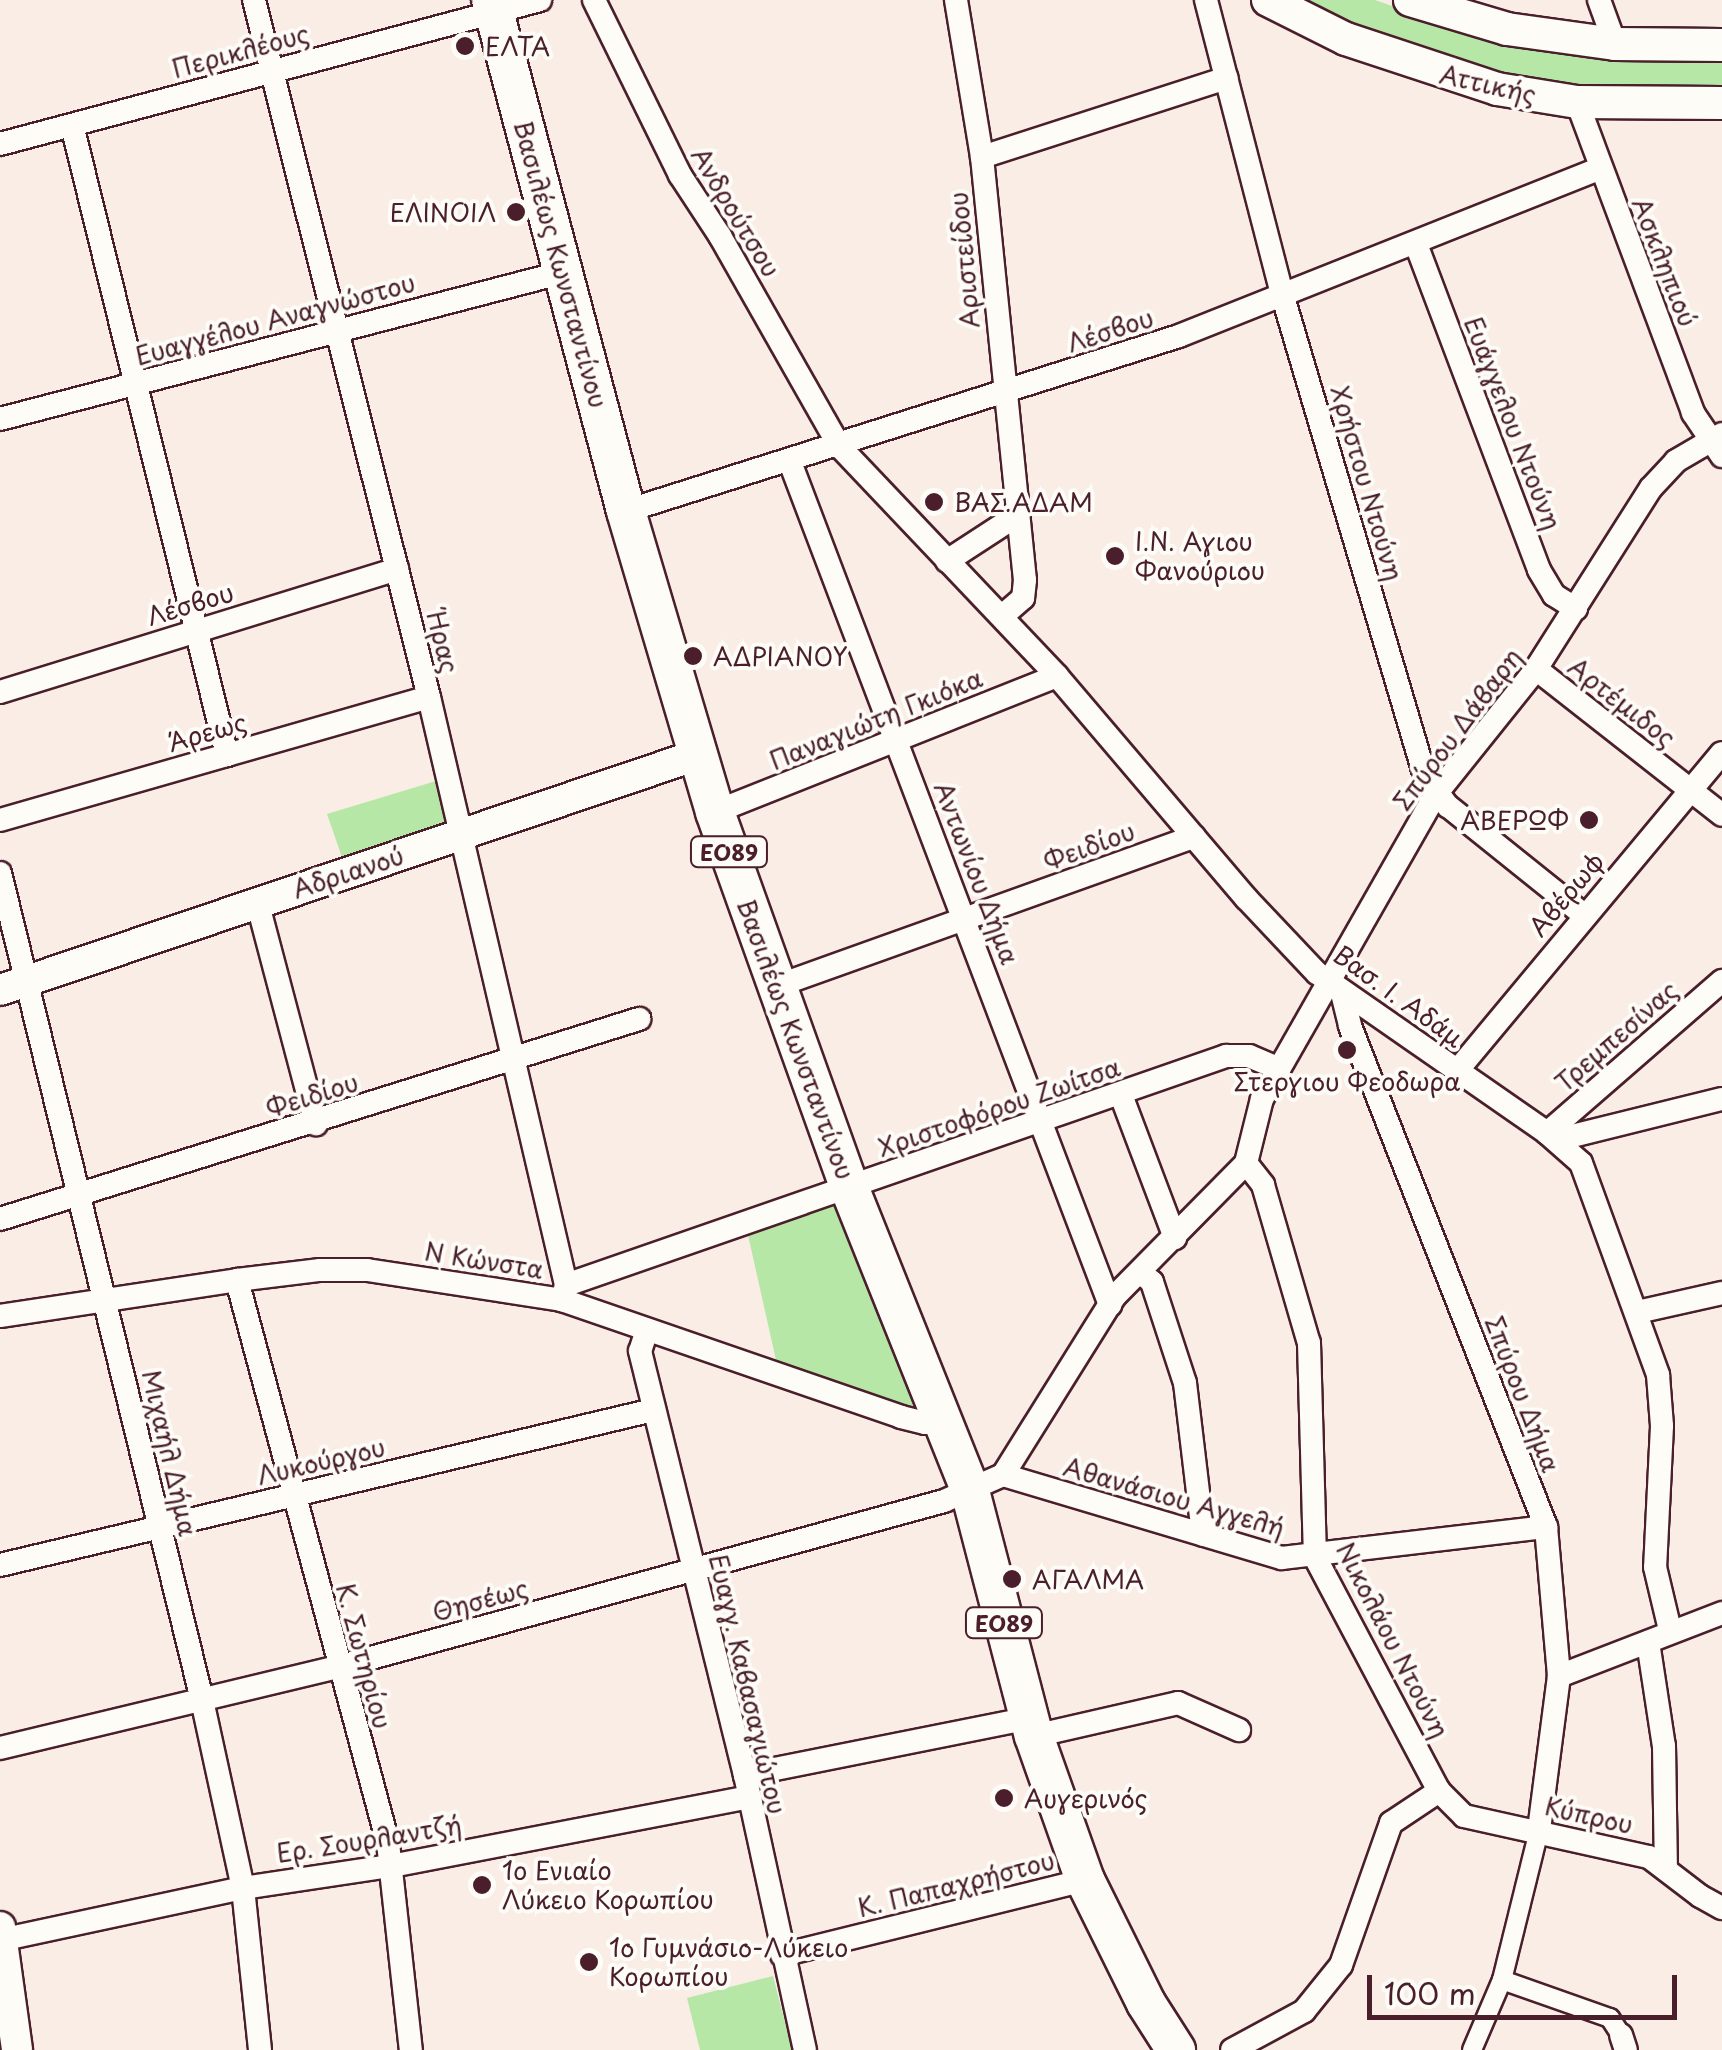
<!DOCTYPE html>
<meta charset="utf-8">
<style>
body{margin:0}
#map{position:relative;width:1722px;height:2050px;overflow:hidden;background:#f9ede6;font-family:"Playpen Sans",sans-serif}
div>[style]{position:absolute}
.green>*{inset:0;background:#b6e7a7}
.roads{filter:drop-shadow(2px 0 #4a1f2b) drop-shadow(-2px 0 #4a1f2b) drop-shadow(0 2px #4a1f2b) drop-shadow(0 -2px #4a1f2b)}
.pedestrian>*{height:18px;margin:-9px;padding:0 9px;transform-origin:9px;border-radius:9px;background:#fdfcf7}
.minor>*{height:22px;margin:-11px;padding:0 11px;transform-origin:11px;border-radius:11px;background:#fdfcf7}
.tertiary>*{height:30px;margin:-15px;padding:0 15px;transform-origin:15px;border-radius:15px;background:#fdfcf7}
.secondary>*{height:32px;margin:-16px;padding:0 16px;transform-origin:16px;border-radius:16px;background:#fdfcf7}
.primary>*{height:38px;margin:-19px;padding:0 19px;transform-origin:19px;border-radius:19px;background:#fdfcf7}
.dots>*{width:28px;height:28px;translate:-50% -50%;box-sizing:border-box;border:5px solid #fdfcf7;border-radius:50%}
span{translate:-50% -50%;white-space:nowrap;text-align:center;line-height:1.15;-webkit-text-stroke:8px #fdfcf7;paint-order:stroke}
.shield-label span{padding:2px 8px;background:#fdfcf7;border:2px solid;border-radius:8px;-webkit-text-stroke-width:0}
.shield-label{font-size:22px;color:#4a1f2b;font-weight:700}
.poi-label{font-size:25px;color:#4a1f2b}
.left{translate:0 -50%;text-align:left}
.right{translate:-100% -50%;text-align:right}
.street-label{font-size:25px;color:#4a1f2b}
.scale{position:absolute;left:1367px;top:1975px;width:310px;height:45px;box-sizing:border-box;border:5px solid #4a1f2b;border-top:0;padding-left:12px;font-size:30px;line-height:35px;white-space:nowrap;color:#4a1f2b;-webkit-text-stroke:8px #fdfcf7;paint-order:stroke}
</style>
<div id="map">
<div class="green">
<div style="clip-path:polygon(1284px 0,1375px 0,1415px 14px,1722px 61px,1722px 94px,1587px 91px,1487px 76px)"></div>
<div style="clip-path:polygon(436px 781px,449px 830px,345px 866px,327px 814px)"></div>
<div style="clip-path:polygon(847px 1201px,923px 1411px,907px 1412px,778px 1369px,748px 1235px)"></div>
<div style="clip-path:polygon(773px 1976px,792px 2050px,700px 2050px,687px 1998px)"></div>
</div>
<div class="roads">
<div class="pedestrian">
<div style="left:1502px;top:1980px;width:114px;rotate:19.4deg"></div>
<div style="left:1610px;top:2018px;width:20px;rotate:57deg"></div>
<div style="left:1472px;top:2050px;width:76px;rotate:-66.8deg"></div>
<div style="left:1502px;top:1980px;width:154px;rotate:-76.1deg"></div>
</div>
<div class="minor">
<div style="left:254px;top:0;width:719px;rotate:75.91deg"></div>
<div style="left:429px;top:697px;width:604px;rotate:76.88deg"></div>
<div style="left:566px;top:1285px;width:16px;rotate:105deg"></div>
<div style="left:594px;top:0;width:195px;rotate:63.8deg"></div>
<div style="left:680px;top:175px;width:73px;rotate:56.7deg"></div>
<div style="left:720px;top:236px;width:243px;rotate:60.4deg"></div>
<div style="left:840px;top:447px;width:315px;rotate:46.5deg"></div>
<div style="left:1057px;top:676px;width:292px;rotate:49.6deg"></div>
<div style="left:1246px;top:898px;width:103px;rotate:46.6deg"></div>
<div style="left:1317px;top:973px;width:280px;rotate:34.8deg"></div>
<div style="left:1547px;top:1133px;width:45px;rotate:41.4deg"></div>
<div style="left:1581px;top:1163px;width:226px;rotate:70deg"></div>
<div style="left:1658px;top:1375px;width:51px;rotate:85.5deg"></div>
<div style="left:1662px;top:1426px;width:141px;rotate:92.8deg"></div>
<div style="left:1655px;top:1567px;width:65px;rotate:76.6deg"></div>
<div style="left:956px;top:0;width:159px;rotate:80.6deg"></div>
<div style="left:982px;top:157px;width:425px;rotate:84.2deg"></div>
<div style="left:1025px;top:580px;width:18px;rotate:96deg"></div>
<div style="left:1023px;top:598px;width:28px;rotate:139deg"></div>
<div style="left:1206px;top:0;width:307px;rotate:75.5deg"></div>
<div style="left:1283px;top:297px;width:500px;rotate:73.5deg"></div>
<div style="left:1425px;top:776px;width:38px;rotate:53deg"></div>
<div style="left:1448px;top:806px;width:174px;rotate:38.7deg"></div>
<div style="left:1599px;top:0;width:47px;rotate:70deg"></div>
<div style="left:1577px;top:102px;width:332px;rotate:69.5deg"></div>
<div style="left:1693px;top:413px;width:52px;rotate:56deg"></div>
<div style="left:72px;top:125px;width:649px;rotate:76.18deg"></div>
<div style="left:0;top:144px;width:559px;rotate:-14.93deg"></div>
<div style="left:982px;top:157px;width:257px;rotate:-17.9deg"></div>
<div style="left:1416px;top:244px;width:348px;rotate:69.3deg"></div>
<div style="left:1539px;top:570px;width:29px;rotate:59deg"></div>
<div style="left:1554px;top:595px;width:26px;rotate:32deg"></div>
<div style="left:0;top:419px;width:583px;rotate:-14.61deg"></div>
<div style="left:790px;top:462px;width:902px;rotate:69.21deg"></div>
<div style="left:626px;top:511px;width:580px;rotate:-17.56deg"></div>
<div style="left:1179px;top:336px;width:452px;rotate:-21.7deg"></div>
<div style="left:947px;top:561px;width:82px;rotate:-33.1deg"></div>
<div style="left:1536px;top:669px;width:236px;rotate:38.1deg"></div>
<div style="left:0;top:692px;width:416px;rotate:-17.2deg"></div>
<div style="left:715px;top:812px;width:368px;rotate:-21.7deg"></div>
<div style="left:0;top:820px;width:446px;rotate:-16deg"></div>
<div style="left:0;top:873px;width:851px;rotate:76.27deg"></div>
<div style="left:202px;top:1700px;width:192px;rotate:77.7deg"></div>
<div style="left:243px;top:1888px;width:163px;rotate:84deg"></div>
<div style="left:257px;top:901px;width:231px;rotate:75.2deg"></div>
<div style="left:777px;top:986px;width:443px;rotate:-19.7deg"></div>
<div style="left:1342px;top:993px;width:34px;rotate:76deg"></div>
<div style="left:1350px;top:1026px;width:538px;rotate:68.63deg"></div>
<div style="left:1546px;top:1527px;width:150px;rotate:85deg"></div>
<div style="left:1559px;top:1676px;width:156px;rotate:97.4deg"></div>
<div style="left:1456px;top:1072px;width:415px;rotate:-50.2deg"></div>
<div style="left:1121px;top:1095px;width:153px;rotate:69.3deg"></div>
<div style="left:1547px;top:1133px;width:232px;rotate:-41deg"></div>
<div style="left:1556px;top:1140px;width:171px;rotate:-13.9deg"></div>
<div style="left:1246px;top:1163px;width:28px;rotate:52deg"></div>
<div style="left:1263px;top:1185px;width:165px;rotate:73.8deg"></div>
<div style="left:1309px;top:1343px;width:214px;rotate:88.4deg"></div>
<div style="left:1315px;top:1557px;width:265px;rotate:62.1deg"></div>
<div style="left:1439px;top:1791px;width:35px;rotate:45deg"></div>
<div style="left:1464px;top:1816px;width:189px;rotate:12.5deg"></div>
<div style="left:1649px;top:1857px;width:64px;rotate:37.4deg"></div>
<div style="left:1700px;top:1896px;width:25px;rotate:29deg"></div>
<div style="left:0;top:1219px;width:670px;rotate:-17.38deg"></div>
<div style="left:1141px;top:1273px;width:14px;rotate:39deg"></div>
<div style="left:1152px;top:1282px;width:106px;rotate:71.9deg"></div>
<div style="left:1185px;top:1383px;width:153px;rotate:83.2deg"></div>
<div style="left:237px;top:1280px;width:583px;rotate:74.99deg"></div>
<div style="left:388px;top:1843px;width:208px;rotate:83.7deg"></div>
<div style="left:566px;top:1285px;width:699px;rotate:-19.14deg"></div>
<div style="left:1226px;top:1056px;width:23px"></div>
<div style="left:1249px;top:1056px;width:33px;rotate:23deg"></div>
<div style="left:1637px;top:1312px;width:87px;rotate:-12.6deg"></div>
<div style="left:0;top:1316px;width:240px;rotate:-8.6deg"></div>
<div style="left:237px;top:1280px;width:84px;rotate:-6.9deg"></div>
<div style="left:320px;top:1270px;width:47px"></div>
<div style="left:367px;top:1270px;width:197px;rotate:8.7deg"></div>
<div style="left:562px;top:1300px;width:359px;rotate:19deg"></div>
<div style="left:901px;top:1417px;width:25px;rotate:14deg"></div>
<div style="left:925px;top:1423px;width:19px;rotate:-18deg"></div>
<div style="left:646px;top:1333px;width:19px;rotate:108deg"></div>
<div style="left:640px;top:1351px;width:437px;rotate:76.1deg"></div>
<div style="left:745px;top:1775px;width:281px;rotate:77.7deg"></div>
<div style="left:1003px;top:1475px;width:211px;rotate:-58deg"></div>
<div style="left:1115px;top:1296px;width:187px;rotate:-45.4deg"></div>
<div style="left:1246px;top:1163px;width:66px;rotate:-76deg"></div>
<div style="left:1262px;top:1099px;width:351px;rotate:-60.3deg"></div>
<div style="left:1436px;top:794px;width:160px;rotate:-51.3deg"></div>
<div style="left:1536px;top:669px;width:214px;rotate:-57.6deg"></div>
<div style="left:1651px;top:488px;width:37px;rotate:-47deg"></div>
<div style="left:1676px;top:461px;width:53px;rotate:-30.4deg"></div>
<div style="left:0;top:1565px;width:671px;rotate:-13.35deg"></div>
<div style="left:1648px;top:1642px;width:105px;rotate:81.3deg"></div>
<div style="left:1664px;top:1746px;width:123px;rotate:89.1deg"></div>
<div style="left:1559px;top:1676px;width:175px;rotate:-21.1deg"></div>
<div style="left:1034px;top:1736px;width:148px;rotate:-12.9deg"></div>
<div style="left:1178px;top:1703px;width:67px;rotate:23.9deg"></div>
<div style="left:0;top:1748px;width:348px;rotate:-13.5deg"></div>
<div style="left:338px;top:1667px;width:628px;rotate:-15.32deg"></div>
<div style="left:944px;top:1501px;width:64px;rotate:-23.8deg"></div>
<div style="left:1003px;top:1475px;width:291px;rotate:16.6deg"></div>
<div style="left:1282px;top:1558px;width:266px;rotate:-6.7deg"></div>
<div style="left:745px;top:1775px;width:290px;rotate:-11.3deg"></div>
<div style="left:0;top:1940px;width:249px;rotate:-12.1deg"></div>
<div style="left:243px;top:1888px;width:150px;rotate:-8.5deg"></div>
<div style="left:391px;top:1866px;width:364px;rotate:-10.9deg"></div>
<div style="left:782px;top:1955px;width:312px;rotate:-13.9deg"></div>
<div style="left:1621px;top:2035px;width:16px;rotate:72deg"></div>
<div style="left:1232px;top:2050px;width:82px;rotate:-28.4deg"></div>
<div style="left:1304px;top:2011px;width:59px;rotate:-51.2deg"></div>
<div style="left:1341px;top:1965px;width:151px;rotate:-70.6deg"></div>
<div style="left:1391px;top:1823px;width:58px;rotate:-33.7deg"></div>
</div>
<div class="tertiary">
<div style="left:0;top:990px;width:736px;rotate:-18.63deg"></div>
<div style="left:0;top:1927px;width:124px;rotate:82.1deg"></div>
</div>
<div class="secondary">
<div style="left:1268px;top:0;width:87px;rotate:26.6deg"></div>
<div style="left:1346px;top:39px;width:159px;rotate:18.3deg"></div>
<div style="left:1497px;top:89px;width:81px;rotate:9.2deg"></div>
<div style="left:1577px;top:102px;width:145px;rotate:0.4deg"></div>
<div style="left:1410px;top:0;width:101px;rotate:16.6deg"></div>
<div style="left:1507px;top:29px;width:109px;rotate:7.9deg"></div>
<div style="left:1615px;top:44px;width:107px;rotate:0.5deg"></div>
</div>
<div class="primary">
<div style="left:491px;top:0;width:529px;rotate:75.2deg"></div>
<div style="left:626px;top:511px;width:314px;rotate:73.5deg"></div>
<div style="left:715px;top:812px;width:398px;rotate:70.3deg"></div>
<div style="left:849px;top:1187px;width:323px;rotate:68.2deg"></div>
<div style="left:969px;top:1487px;width:257px;rotate:75.4deg"></div>
<div style="left:1034px;top:1736px;width:153px;rotate:70.5deg"></div>
<div style="left:1085px;top:1880px;width:137px;rotate:63.6deg"></div>
<div style="left:1146px;top:2003px;width:56px;rotate:57.4deg"></div>
</div>
</div>
<div class="dots">
<div style="left:465px;top:46px;background:#4a1f2b"></div>
<div style="left:516px;top:212px;background:#4a1f2b"></div>
<div style="left:934px;top:502px;background:#4a1f2b"></div>
<div style="left:1115px;top:556px;background:#4a1f2b"></div>
<div style="left:693px;top:656px;background:#4a1f2b"></div>
<div style="left:1589px;top:820px;background:#4a1f2b"></div>
<div style="left:1347px;top:1050px;background:#4a1f2b"></div>
<div style="left:1012px;top:1579px;background:#4a1f2b"></div>
<div style="left:1004px;top:1798px;background:#4a1f2b"></div>
<div style="left:482px;top:1885px;background:#4a1f2b"></div>
<div style="left:589px;top:1962px;background:#4a1f2b"></div>
</div>
<div class="shield-label">
<span style="left:729px;top:852px">ΕΟ89</span>
<span style="left:1004px;top:1623px">ΕΟ89</span>
</div>
<div class="poi-label">
<span class="left" style="left:485px;top:46px">ΕΛΤΑ</span>
<span class="right" style="left:496px;top:212px">ΕΛΙΝΟΙΛ</span>
<span class="left" style="left:954px;top:502px">ΒΑΣ.ΑΔΑΜ</span>
<span class="left" style="left:1135px;top:556px">Ι.Ν. Αγιου<br>Φανούριου</span>
<span class="left" style="left:713px;top:656px">ΑΔΡΙΑΝΟΥ</span>
<span class="right" style="left:1569px;top:820px">ΑΒΕΡΩΦ</span>
<span style="left:1347px;top:1081px">Στεργιου Φεοδωρα</span>
<span class="left" style="left:1032px;top:1579px">ΑΓΑΛΜΑ</span>
<span class="left" style="left:1024px;top:1798px">Αυγερινός</span>
<span class="left" style="left:502px;top:1885px">1ο Ενιαίο<br>Λύκειο Κορωπίου</span>
<span class="left" style="left:609px;top:1962px">1ο Γυμνάσιο-Λύκειο<br>Κορωπίου</span>
</div>
<div class="street-label">
<span style="left:240px;top:51px;rotate:-15deg">Περικλέους</span>
<span style="left:1488px;top:84px;rotate:13deg">Αττικής</span>
<span style="left:736px;top:212px;rotate:59deg">Ανδρούτσου</span>
<span style="left:964px;top:260px;rotate:-95deg">Αριστείδου</span>
<span style="left:1665px;top:262px;rotate:69deg">Ασκληπιού</span>
<span style="left:561px;top:264px;rotate:75deg">Βασιλέως Κωνσταντίνου</span>
<span style="left:275px;top:319px;rotate:-15deg">Ευαγγέλου Αναγνώστου</span>
<span style="left:1110px;top:330px;rotate:-18deg">Λέσβου</span>
<span style="left:1513px;top:423px;rotate:69deg">Ευάγγελου Ντούνη</span>
<span style="left:1367px;top:483px;rotate:74deg">Χρήστου Ντούνη</span>
<span style="left:190px;top:604px;rotate:-17deg">Λέσβου</span>
<span style="left:443px;top:642px;rotate:76deg">Ήρας</span>
<span style="left:1622px;top:702px;rotate:38deg">Αρτέμιδος</span>
<span style="left:876px;top:719px;rotate:-22deg">Παναγιώτη Γκιόκα</span>
<span style="left:1457px;top:729px;rotate:-53deg">Σπύρου Δάβαρη</span>
<span style="left:207px;top:732px;rotate:-16deg">Άρεως</span>
<span style="left:1089px;top:846px;rotate:-20deg">Φειδίου</span>
<span style="left:348px;top:872px;rotate:-18deg">Αδριανού</span>
<span style="left:977px;top:873px;rotate:69deg">Αντωνίου Δήμα</span>
<span style="left:1566px;top:894px;rotate:-50deg">Αβέρωφ</span>
<span style="left:1399px;top:996px;rotate:36deg">Βασ. Ι. Αδάμ</span>
<span style="left:1616px;top:1036px;rotate:-41deg">Τρεμπεσίνας</span>
<span style="left:796px;top:1039px;rotate:70deg">Βασιλέως Κωνσταντίνου</span>
<span style="left:312px;top:1095px;rotate:-17deg">Φειδίου</span>
<span style="left:999px;top:1107px;rotate:-19deg">Χριστοφόρου Ζωίτσα</span>
<span style="left:484px;top:1260px;rotate:9deg">Ν Κώνστα</span>
<span style="left:1523px;top:1394px;rotate:69deg">Σπύρου Δήμα</span>
<span style="left:170px;top:1453px;rotate:77deg">Μιχαήλ Δήμα</span>
<span style="left:321px;top:1461px;rotate:-13deg">Λυκούργου</span>
<span style="left:1174px;top:1497px;rotate:16deg">Αθανάσιου Αγγελή</span>
<span style="left:480px;top:1600px;rotate:-15deg">Θησέως</span>
<span style="left:1393px;top:1640px;rotate:63deg">Νικολάου Ντούνη</span>
<span style="left:364px;top:1656px;rotate:75deg">Κ. Σωτηρίου</span>
<span style="left:748px;top:1684px;rotate:77deg">Ευαγγ. Καβασαγιώτου</span>
<span style="left:1589px;top:1815px;rotate:13deg">Κύπρου</span>
<span style="left:369px;top:1839px;rotate:-9deg">Ερ. Σουρλαντζή</span>
<span style="left:956px;top:1884px;rotate:-14deg">Κ. Παπαχρήστου</span>
</div>
<div class="scale">100 m</div>
</div>
